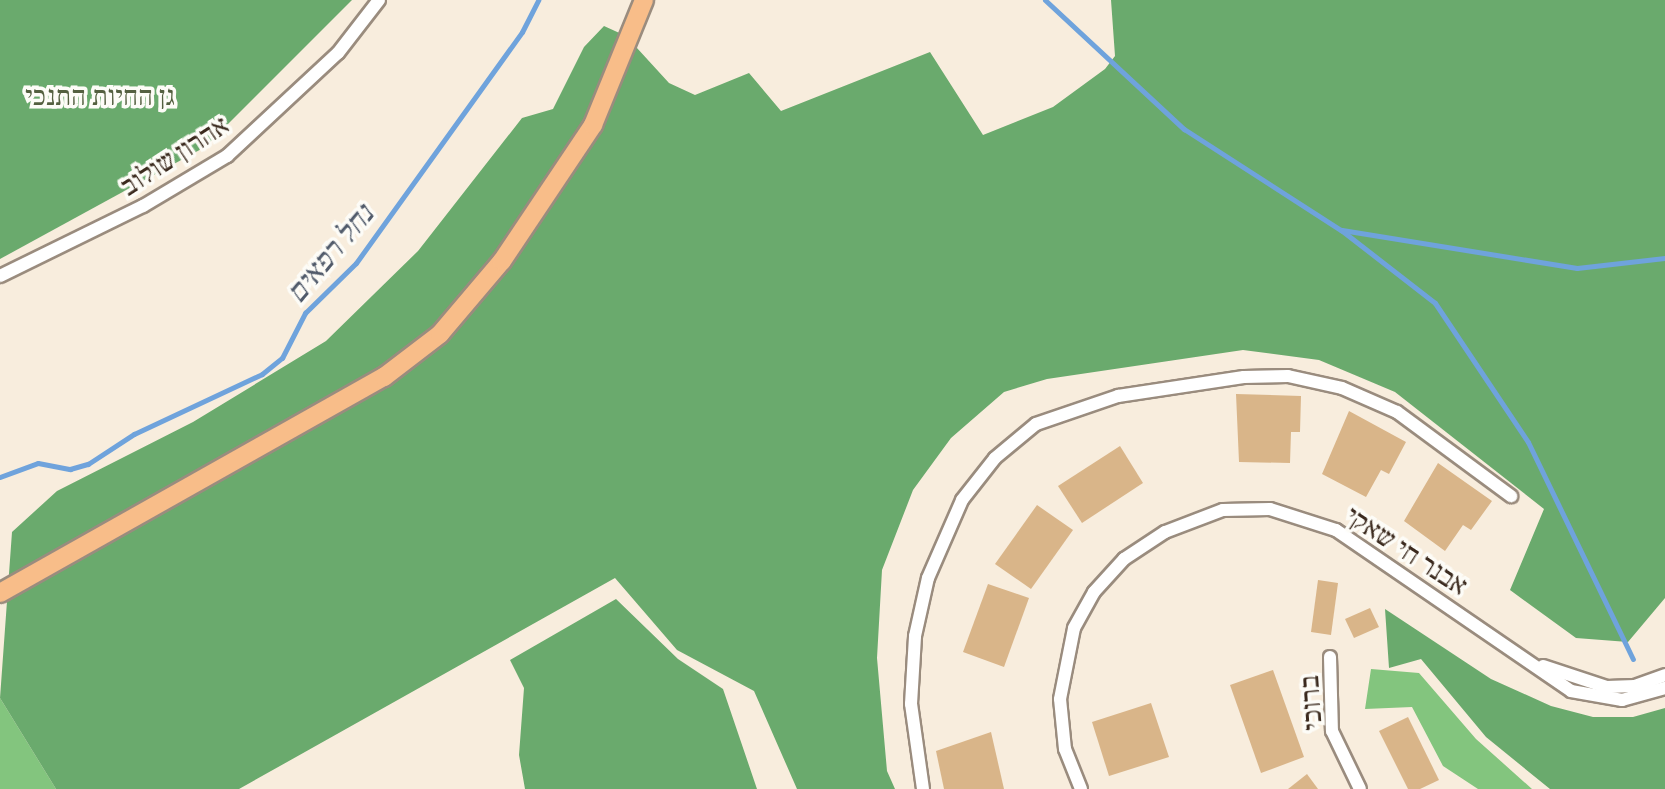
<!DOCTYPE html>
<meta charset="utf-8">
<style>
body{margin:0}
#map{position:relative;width:1665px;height:789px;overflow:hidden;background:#f8eddd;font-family:"Gentium Book Plus","Frank Ruhl Libre",serif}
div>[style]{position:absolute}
.green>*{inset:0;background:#83c57e}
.forest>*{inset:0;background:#6aaa6d}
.stream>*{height:5px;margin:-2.5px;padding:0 2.5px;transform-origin:2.5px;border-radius:2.5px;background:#6fa3dc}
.building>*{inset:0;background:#d9b589}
.roads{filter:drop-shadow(2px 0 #9a8c7e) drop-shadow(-2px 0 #9a8c7e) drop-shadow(0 2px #9a8c7e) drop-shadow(0 -2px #9a8c7e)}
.minor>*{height:12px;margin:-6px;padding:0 6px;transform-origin:6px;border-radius:6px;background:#fff}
.primary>*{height:18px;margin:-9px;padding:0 9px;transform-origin:9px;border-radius:9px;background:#f8bd89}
span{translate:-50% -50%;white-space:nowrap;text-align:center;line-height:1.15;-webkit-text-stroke:7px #fdfcf7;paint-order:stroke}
.park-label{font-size:28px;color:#546040}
.street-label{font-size:28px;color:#3b2a1e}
.water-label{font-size:30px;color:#505a6a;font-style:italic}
</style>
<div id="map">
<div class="green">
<div style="clip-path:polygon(1371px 669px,1419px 673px,1476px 739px,1532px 789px,1478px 789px,1443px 766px,1412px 707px,1365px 709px)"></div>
<div style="clip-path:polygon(0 698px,56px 789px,0 789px)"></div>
</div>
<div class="forest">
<div style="clip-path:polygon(0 0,352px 0,205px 147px,0 259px)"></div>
<div style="clip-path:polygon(1111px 0,1665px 0,1665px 598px,1628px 642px,1576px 638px,1510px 590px,1544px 509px,1395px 392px,1319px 360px,1243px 350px,1047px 379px,1004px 392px,951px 438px,913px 490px,882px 570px,877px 658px,887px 771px,895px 789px,797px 789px,754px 691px,677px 650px,615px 578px,239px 789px,56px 789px,0 698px,12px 532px,57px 491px,193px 422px,326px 341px,418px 251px,522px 118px,553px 109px,584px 47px,604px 26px,626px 36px,669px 83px,695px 95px,749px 73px,781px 111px,930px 52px,983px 135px,1053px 107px,1105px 69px,1115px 56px)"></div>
<div style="clip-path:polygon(616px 599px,678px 659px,723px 689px,757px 789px,525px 789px,519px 755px,524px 688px,510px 660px)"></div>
<div style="clip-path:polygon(1385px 609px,1491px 679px,1551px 706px,1593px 717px,1633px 717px,1665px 708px,1665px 789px,1550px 789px,1486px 737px,1421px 659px,1389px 668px)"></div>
</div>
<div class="stream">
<div style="left:1045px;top:0;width:190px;rotate:42.9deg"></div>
<div style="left:1184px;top:129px;width:187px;rotate:32.8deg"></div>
<div style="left:1341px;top:230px;width:119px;rotate:37.8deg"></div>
<div style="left:1435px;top:303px;width:167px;rotate:56.2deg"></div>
<div style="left:1528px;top:442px;width:241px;rotate:64.2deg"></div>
<div style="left:1342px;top:230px;width:238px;rotate:9.2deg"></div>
<div style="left:1577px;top:268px;width:89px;rotate:-6.5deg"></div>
<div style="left:0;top:477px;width:40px;rotate:-20.2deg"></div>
<div style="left:38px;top:463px;width:33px;rotate:11deg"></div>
<div style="left:70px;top:469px;width:19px;rotate:-16deg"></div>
<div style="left:88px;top:464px;width:55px;rotate:-33.1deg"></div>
<div style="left:134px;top:434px;width:141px;rotate:-25.1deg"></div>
<div style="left:262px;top:374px;width:26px;rotate:-39deg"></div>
<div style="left:282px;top:358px;width:51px;rotate:-62.9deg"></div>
<div style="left:305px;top:313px;width:71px;rotate:-44.4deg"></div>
<div style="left:356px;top:263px;width:284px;rotate:-54.3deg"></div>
<div style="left:522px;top:32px;width:36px;rotate:-63deg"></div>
</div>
<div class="building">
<div style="clip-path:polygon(1236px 394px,1301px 396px,1300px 432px,1291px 432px,1290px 463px,1239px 462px)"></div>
<div style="clip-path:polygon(1349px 411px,1406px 442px,1389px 474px,1381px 470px,1366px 497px,1322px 474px)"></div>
<div style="clip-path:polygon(1120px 446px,1143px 483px,1082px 523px,1058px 486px)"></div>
<div style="clip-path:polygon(1438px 463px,1492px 501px,1471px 530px,1463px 525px,1445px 551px,1404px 521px)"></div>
<div style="clip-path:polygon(1037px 505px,1073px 530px,1031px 589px,995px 564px)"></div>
<div style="clip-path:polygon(1318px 580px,1338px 583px,1331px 635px,1311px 632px)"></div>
<div style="clip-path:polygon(988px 584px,1029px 598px,1004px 667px,963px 652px)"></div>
<div style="clip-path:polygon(1370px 608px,1379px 627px,1354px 638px,1345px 619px)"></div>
<div style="clip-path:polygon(1273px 670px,1304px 757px,1261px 773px,1230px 685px)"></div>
<div style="clip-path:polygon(1151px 703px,1169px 757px,1109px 776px,1092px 722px)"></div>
<div style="clip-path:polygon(1408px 717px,1439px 780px,1420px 789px,1408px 789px,1379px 731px)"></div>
<div style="clip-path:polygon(991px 732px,1004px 789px,944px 789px,936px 751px)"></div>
<div style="clip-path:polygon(1307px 774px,1318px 789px,1288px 789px)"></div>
</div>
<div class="roads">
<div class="minor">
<div style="left:0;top:276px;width:159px;rotate:-26.1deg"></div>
<div style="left:143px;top:206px;width:98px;rotate:-30.8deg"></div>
<div style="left:227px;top:156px;width:151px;rotate:-42.9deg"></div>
<div style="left:338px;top:53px;width:67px;rotate:-52.3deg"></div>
<div style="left:1330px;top:657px;width:74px;rotate:88.5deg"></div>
<div style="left:1332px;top:731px;width:64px;rotate:64.2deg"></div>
<div style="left:1543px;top:666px;width:67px;rotate:18.2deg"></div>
<div style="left:1607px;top:687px;width:28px;rotate:-2deg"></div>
<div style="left:1635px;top:686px;width:32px;rotate:-20deg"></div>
<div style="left:923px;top:789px;width:86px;rotate:-98deg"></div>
<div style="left:911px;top:704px;width:68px;rotate:-86.6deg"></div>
<div style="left:915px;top:636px;width:59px;rotate:-77.4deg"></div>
<div style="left:928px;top:578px;width:85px;rotate:-66.4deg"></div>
<div style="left:962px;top:500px;width:53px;rotate:-51.8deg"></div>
<div style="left:995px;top:458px;width:53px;rotate:-39.7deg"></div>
<div style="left:1036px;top:424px;width:87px;rotate:-18.9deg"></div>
<div style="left:1118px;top:396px;width:127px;rotate:-8.6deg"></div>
<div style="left:1244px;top:377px;width:44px;rotate:-1.3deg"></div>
<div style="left:1288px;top:376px;width:55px;rotate:12.5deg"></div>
<div style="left:1342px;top:388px;width:60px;rotate:23.6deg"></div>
<div style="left:1397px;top:412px;width:142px;rotate:36.4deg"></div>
<div style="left:1081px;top:789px;width:43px;rotate:-111.8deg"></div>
<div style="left:1065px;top:749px;width:50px;rotate:-95.7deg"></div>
<div style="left:1060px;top:699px;width:72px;rotate:-78.8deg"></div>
<div style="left:1074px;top:628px;width:41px;rotate:-60.9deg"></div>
<div style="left:1094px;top:592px;width:45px;rotate:-47.7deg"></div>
<div style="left:1124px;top:559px;width:49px;rotate:-33.4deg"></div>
<div style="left:1165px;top:532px;width:62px;rotate:-20.8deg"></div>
<div style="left:1223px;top:510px;width:47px;rotate:-1.2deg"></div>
<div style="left:1270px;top:509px;width:69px;rotate:17.7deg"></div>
<div style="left:1336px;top:530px;width:285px;rotate:34.4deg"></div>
<div style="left:1571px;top:691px;width:52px;rotate:10deg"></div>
<div style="left:1622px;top:700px;width:45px;rotate:-15.6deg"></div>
</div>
<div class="primary">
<div style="left:0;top:593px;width:441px;rotate:-29.4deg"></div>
<div style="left:384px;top:377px;width:71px;rotate:-37.5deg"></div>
<div style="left:440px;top:334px;width:96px;rotate:-49.7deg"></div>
<div style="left:502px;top:261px;width:164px;rotate:-56.2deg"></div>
<div style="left:593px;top:125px;width:135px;rotate:-67.8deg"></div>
</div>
</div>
<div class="park-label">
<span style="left:100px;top:95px">גן החיות התנכי</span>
</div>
<div class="street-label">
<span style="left:174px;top:155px;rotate:-33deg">אהרון שולוב</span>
<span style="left:1407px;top:550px;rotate:33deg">אבנר חי שאקי</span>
<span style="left:1310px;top:703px;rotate:-94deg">ברוכי</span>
</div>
<div class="water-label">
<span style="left:329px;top:253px;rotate:-50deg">נחל רפאים</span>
</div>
</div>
